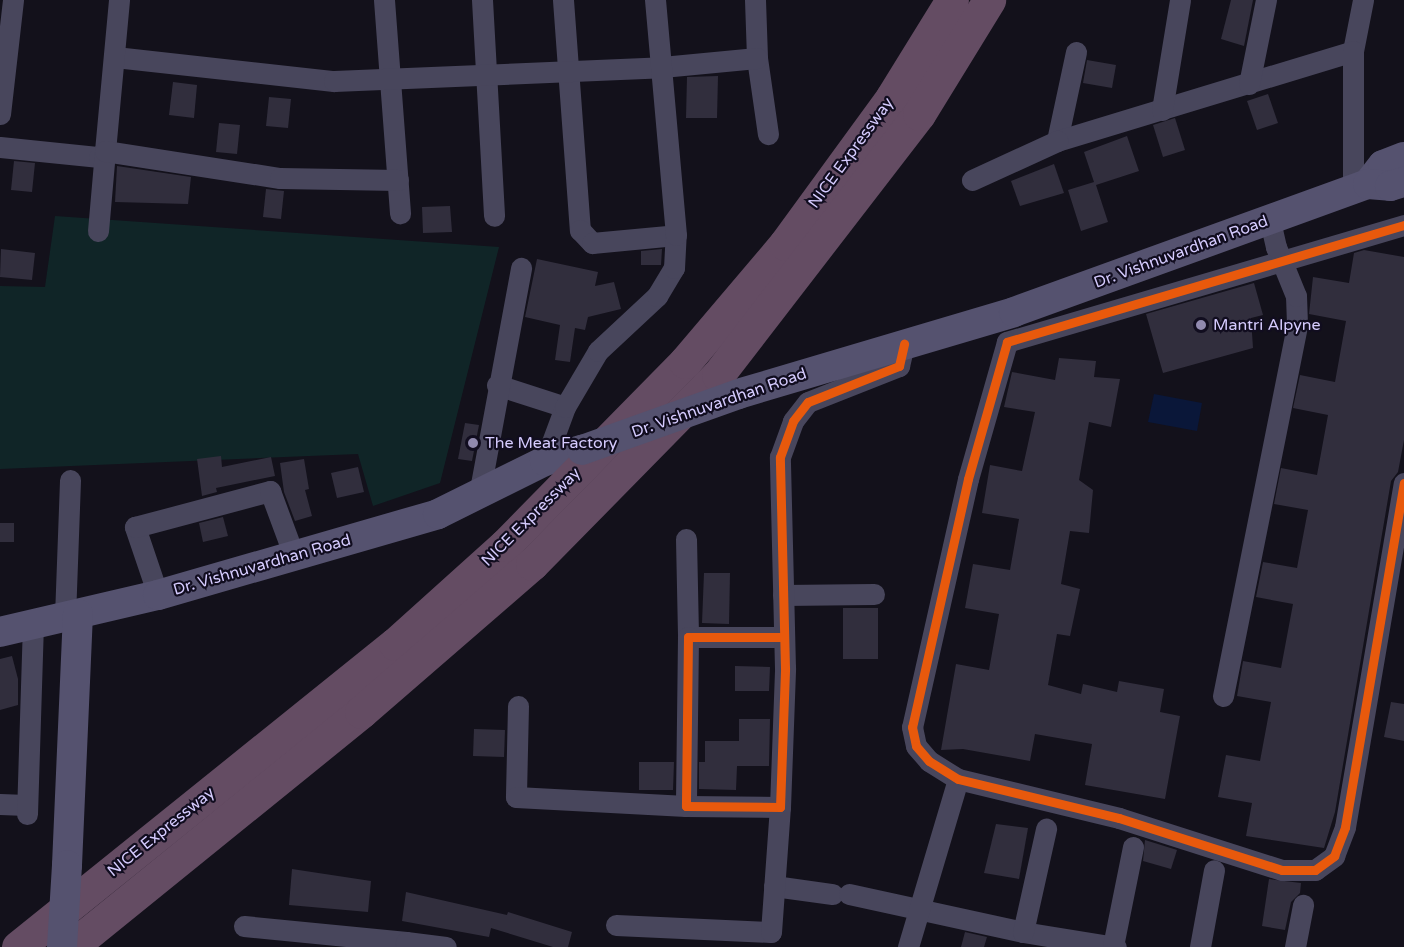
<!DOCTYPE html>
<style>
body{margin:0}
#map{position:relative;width:1404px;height:947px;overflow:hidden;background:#13111b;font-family:"Varela Round",sans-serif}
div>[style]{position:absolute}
.green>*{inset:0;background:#102527}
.water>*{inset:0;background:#0a1739}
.building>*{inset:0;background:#312e3d}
.minor>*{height:21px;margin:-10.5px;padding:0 10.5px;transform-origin:10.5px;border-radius:10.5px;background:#48465c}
.secondary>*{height:30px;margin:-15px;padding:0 15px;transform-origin:15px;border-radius:15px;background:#55526f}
.motorway>*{height:33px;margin:-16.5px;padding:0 16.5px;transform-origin:16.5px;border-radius:16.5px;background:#644c63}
.secondary-bridge>*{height:30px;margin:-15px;padding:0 15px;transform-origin:15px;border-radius:15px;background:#55526f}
.cycleway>*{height:9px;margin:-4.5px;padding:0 4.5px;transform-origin:4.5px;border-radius:4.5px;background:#e8590c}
.dots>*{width:16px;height:16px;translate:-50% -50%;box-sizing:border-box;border:3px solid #110d1f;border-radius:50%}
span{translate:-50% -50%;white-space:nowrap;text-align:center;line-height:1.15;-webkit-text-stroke:4.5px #110d1f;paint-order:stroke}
.street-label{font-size:16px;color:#d5cbfe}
.poi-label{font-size:16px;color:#d5cbfe}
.left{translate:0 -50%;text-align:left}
</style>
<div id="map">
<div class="green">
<div style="clip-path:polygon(55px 216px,499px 247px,440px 483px,373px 506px,358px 454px,0 469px,0 286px,45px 287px)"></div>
</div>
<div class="water">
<div style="clip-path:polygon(1154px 394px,1202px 403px,1197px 431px,1148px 422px)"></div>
</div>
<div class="building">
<div style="clip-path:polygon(1231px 0,1253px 0,1244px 46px,1221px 39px)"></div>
<div style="clip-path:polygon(1087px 60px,1116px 65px,1112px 88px,1083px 83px)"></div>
<div style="clip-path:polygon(718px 76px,717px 118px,686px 118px,687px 77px)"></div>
<div style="clip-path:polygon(173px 82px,197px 85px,194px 118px,169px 115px)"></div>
<div style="clip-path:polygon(1268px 94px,1278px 123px,1257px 130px,1247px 101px)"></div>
<div style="clip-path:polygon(269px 97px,291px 99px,288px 128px,266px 126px)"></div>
<div style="clip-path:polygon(1175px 118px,1185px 150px,1163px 157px,1153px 125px)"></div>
<div style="clip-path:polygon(219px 123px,240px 125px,237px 154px,216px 152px)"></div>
<div style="clip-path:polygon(1127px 136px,1139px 171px,1096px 185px,1108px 222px,1081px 231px,1068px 190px,1094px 182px,1084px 152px)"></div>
<div style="clip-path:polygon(14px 161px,35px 163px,32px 192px,11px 190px)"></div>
<div style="clip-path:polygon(1054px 164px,1064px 193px,1020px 206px,1011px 181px)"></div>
<div style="clip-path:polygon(117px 166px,191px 177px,188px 204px,115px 202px)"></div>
<div style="clip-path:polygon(266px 189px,284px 191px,281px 219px,263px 217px)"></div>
<div style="clip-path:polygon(450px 206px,452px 232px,423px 233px,422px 207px)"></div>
<div style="clip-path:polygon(1px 249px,35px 253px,32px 280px,0 277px)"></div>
<div style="clip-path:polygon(662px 249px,661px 265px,641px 265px,641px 251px)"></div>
<div style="clip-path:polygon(1364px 250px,1404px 257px,1404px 440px,1398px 472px,1391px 481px,1335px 812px,1324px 848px,1246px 836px,1252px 803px,1218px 797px,1226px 755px,1260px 761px,1271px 702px,1237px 696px,1243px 661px,1281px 668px,1293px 604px,1256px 597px,1263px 562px,1297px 568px,1308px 510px,1274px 504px,1281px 468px,1317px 475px,1328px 415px,1293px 408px,1300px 375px,1335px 382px,1346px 321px,1309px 314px,1313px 277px,1349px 283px,1354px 253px)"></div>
<div style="clip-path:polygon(537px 259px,598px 272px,595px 286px,614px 282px,621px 309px,588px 317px,585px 330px,575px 328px,570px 362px,555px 360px,560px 325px,525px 317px)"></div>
<div style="clip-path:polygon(1254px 283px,1263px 315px,1251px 318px,1253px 348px,1163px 373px,1146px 314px)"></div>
<div style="clip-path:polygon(1059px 358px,1096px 361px,1094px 377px,1120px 379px,1111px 427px,1089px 422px,1079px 480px,1093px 490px,1089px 533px,1070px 531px,1061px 584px,1080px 589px,1070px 636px,1057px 634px,1048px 685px,1081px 694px,1083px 684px,1117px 692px,1119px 681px,1164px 689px,1160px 712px,1180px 716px,1165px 799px,1085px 785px,1092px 744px,1035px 734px,1030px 761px,963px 749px,941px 750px,956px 664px,989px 670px,999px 614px,965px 608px,973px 564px,1010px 570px,1019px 519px,982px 513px,990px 465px,1022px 471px,1035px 412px,1004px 407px,1012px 372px,1055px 380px)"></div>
<div style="clip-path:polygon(465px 423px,479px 425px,472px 461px,458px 459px)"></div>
<div style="clip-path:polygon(221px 456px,222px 467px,271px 457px,275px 476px,216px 488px,217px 492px,202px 496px,197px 459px)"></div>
<div style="clip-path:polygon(304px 459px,309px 489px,305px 490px,312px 516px,295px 521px,284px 492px,280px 463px)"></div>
<div style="clip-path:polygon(358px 467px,364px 492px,337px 498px,331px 473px)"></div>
<div style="clip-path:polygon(223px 517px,228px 536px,203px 542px,199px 523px)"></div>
<div style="clip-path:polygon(0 523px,14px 523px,14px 542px,0 542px)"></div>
<div style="clip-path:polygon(704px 573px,730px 573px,729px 624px,702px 623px)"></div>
<div style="clip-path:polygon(843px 608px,878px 608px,878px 659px,843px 659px)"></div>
<div style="clip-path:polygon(12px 656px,18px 679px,18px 705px,0 710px,0 659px)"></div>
<div style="clip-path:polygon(735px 666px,770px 667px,769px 691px,735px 691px)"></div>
<div style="clip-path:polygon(1391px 702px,1404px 704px,1404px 741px,1384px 737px)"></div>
<div style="clip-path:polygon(739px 719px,770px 719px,769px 766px,737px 766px,736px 790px,699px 789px,699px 762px,705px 762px,705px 741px,739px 741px)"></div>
<div style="clip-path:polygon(474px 729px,505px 730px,504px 757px,473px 756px)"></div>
<div style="clip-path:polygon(639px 762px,674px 762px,673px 790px,639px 790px)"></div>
<div style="clip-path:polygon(996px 824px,1028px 828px,1019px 879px,984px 873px)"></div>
<div style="clip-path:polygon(1145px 840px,1177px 850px,1171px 869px,1143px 861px)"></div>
<div style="clip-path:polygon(292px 869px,371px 881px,368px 912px,289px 905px)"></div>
<div style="clip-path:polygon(1269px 879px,1301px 883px,1300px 893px,1291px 902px,1285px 930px,1262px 926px)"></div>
<div style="clip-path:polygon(406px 892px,507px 915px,508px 912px,572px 932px,568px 947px,553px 947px,491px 928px,489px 937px,402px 921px)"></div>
<div style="clip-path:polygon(965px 932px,987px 937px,984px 947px,961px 947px)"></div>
</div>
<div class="minor">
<div style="left:384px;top:0;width:214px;rotate:85.7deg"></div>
<div style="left:482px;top:0;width:216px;rotate:86.8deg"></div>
<div style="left:563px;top:0;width:231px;rotate:85.8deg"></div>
<div style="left:580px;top:230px;width:18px;rotate:47deg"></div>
<div style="left:592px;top:243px;width:84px;rotate:-5.4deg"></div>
<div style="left:755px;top:0;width:58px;rotate:88deg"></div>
<div style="left:757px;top:58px;width:77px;rotate:81.8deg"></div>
<div style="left:1353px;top:51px;width:52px;rotate:-78.9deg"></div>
<div style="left:1076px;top:52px;width:91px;rotate:102.1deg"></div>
<div style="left:1057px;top:141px;width:309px;rotate:-16.9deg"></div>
<div style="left:1353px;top:51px;width:138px;rotate:90deg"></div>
<div style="left:115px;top:57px;width:220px;rotate:6.3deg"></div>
<div style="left:334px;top:81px;width:328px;rotate:-2.4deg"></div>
<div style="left:662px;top:67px;width:95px;rotate:-5.4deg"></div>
<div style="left:1249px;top:84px;width:86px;rotate:-78.6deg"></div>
<div style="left:1162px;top:110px;width:111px;rotate:-80.7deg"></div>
<div style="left:0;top:114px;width:115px;rotate:-83.5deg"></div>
<div style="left:0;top:147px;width:100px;rotate:5.8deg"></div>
<div style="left:99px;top:157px;width:8px;rotate:-45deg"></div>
<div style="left:105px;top:151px;width:152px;rotate:-84.7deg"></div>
<div style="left:972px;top:180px;width:94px;rotate:-24.6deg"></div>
<div style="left:1404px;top:225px;width:414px;rotate:163.6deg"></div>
<div style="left:1007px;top:342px;width:142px;rotate:105.9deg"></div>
<div style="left:968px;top:479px;width:254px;rotate:102.7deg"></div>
<div style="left:912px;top:727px;width:19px;rotate:78deg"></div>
<div style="left:916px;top:746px;width:20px;rotate:49deg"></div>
<div style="left:929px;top:761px;width:34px;rotate:32deg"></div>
<div style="left:958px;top:779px;width:166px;rotate:13.6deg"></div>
<div style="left:1119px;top:818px;width:171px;rotate:17.7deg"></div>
<div style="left:1282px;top:870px;width:33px"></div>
<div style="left:1315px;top:870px;width:24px;rotate:-36deg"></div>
<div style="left:1334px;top:856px;width:31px;rotate:-69deg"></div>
<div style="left:1345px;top:827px;width:349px;rotate:-80.3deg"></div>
<div style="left:98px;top:231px;width:80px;rotate:-85deg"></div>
<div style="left:105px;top:151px;width:177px;rotate:8.8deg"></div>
<div style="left:280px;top:178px;width:118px;rotate:1deg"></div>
<div style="left:497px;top:385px;width:71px;rotate:17.9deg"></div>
<div style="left:545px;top:461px;width:58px;rotate:-69.7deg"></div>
<div style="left:565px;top:407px;width:65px;rotate:-59.5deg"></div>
<div style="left:598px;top:351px;width:81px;rotate:-43deg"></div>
<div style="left:657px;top:296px;width:33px;rotate:-59deg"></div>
<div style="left:674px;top:268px;width:33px;rotate:-87deg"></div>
<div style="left:676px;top:235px;width:236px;rotate:-95.1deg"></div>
<div style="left:479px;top:495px;width:231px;rotate:-79.5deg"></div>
<div style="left:686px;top:539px;width:98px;rotate:88.8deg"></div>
<div style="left:158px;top:595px;width:72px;rotate:-108.7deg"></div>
<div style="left:135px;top:527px;width:140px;rotate:-14.9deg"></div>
<div style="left:270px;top:491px;width:69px;rotate:69.7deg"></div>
<div style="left:783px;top:595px;width:91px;rotate:-0.6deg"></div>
<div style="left:65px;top:617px;width:137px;rotate:-87.9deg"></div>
<div style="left:784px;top:637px;width:96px;rotate:180deg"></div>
<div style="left:688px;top:637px;width:169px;rotate:90.7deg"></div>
<div style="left:686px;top:806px;width:94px;rotate:0.6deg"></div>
<div style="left:780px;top:807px;width:139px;rotate:-87.9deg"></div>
<div style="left:785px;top:668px;width:211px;rotate:-91.4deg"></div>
<div style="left:780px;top:457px;width:38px;rotate:-70deg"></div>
<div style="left:793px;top:421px;width:24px;rotate:-52deg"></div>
<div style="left:808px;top:402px;width:98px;rotate:-21.6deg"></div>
<div style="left:899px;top:366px;width:23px;rotate:-77deg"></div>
<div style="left:1223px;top:696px;width:379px;rotate:-78.7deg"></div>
<div style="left:1297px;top:324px;width:28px;rotate:-92deg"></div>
<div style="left:1296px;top:296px;width:53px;rotate:-112.2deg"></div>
<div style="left:1276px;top:247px;width:28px;rotate:-103deg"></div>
<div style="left:518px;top:706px;width:91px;rotate:91.3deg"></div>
<div style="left:516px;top:797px;width:170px;rotate:3deg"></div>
<div style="left:0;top:804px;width:26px;rotate:2deg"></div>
<div style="left:27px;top:814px;width:190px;rotate:-88.2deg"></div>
<div style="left:774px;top:886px;width:59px;rotate:7.9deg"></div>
<div style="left:849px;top:894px;width:178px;rotate:12.3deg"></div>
<div style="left:1023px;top:932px;width:94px;rotate:9.2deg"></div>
<div style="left:616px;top:925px;width:155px;rotate:2.6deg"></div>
<div style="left:771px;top:932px;width:125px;rotate:-85.9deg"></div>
<div style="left:244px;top:926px;width:163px;rotate:5.6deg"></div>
<div style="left:1023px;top:932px;width:106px;rotate:-77.4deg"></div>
<div style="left:1113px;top:946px;width:101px;rotate:-78.6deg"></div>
<div style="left:405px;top:947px;width:5px;rotate:-79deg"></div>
<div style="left:406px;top:942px;width:40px;rotate:7.1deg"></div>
<div style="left:908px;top:947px;width:175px;rotate:-73.4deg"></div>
<div style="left:1200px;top:947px;width:78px;rotate:-79.7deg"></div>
<div style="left:1295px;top:947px;width:43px;rotate:-79.2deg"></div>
</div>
<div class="secondary">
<div style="left:1368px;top:184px;width:24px;rotate:-52deg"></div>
<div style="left:1383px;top:165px;width:22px;rotate:-21deg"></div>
<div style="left:738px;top:394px;width:288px;rotate:-16.5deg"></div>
<div style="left:1014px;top:312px;width:376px;rotate:-19.9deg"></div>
<div style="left:1368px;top:184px;width:22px;rotate:5deg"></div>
<div style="left:1390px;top:186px;width:15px;rotate:-16deg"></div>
<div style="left:0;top:632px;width:162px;rotate:-13.2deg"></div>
<div style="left:158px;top:595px;width:291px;rotate:-16.1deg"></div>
<div style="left:438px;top:514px;width:119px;rotate:-26.4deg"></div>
<div style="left:545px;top:461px;width:39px;rotate:-17deg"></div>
<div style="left:67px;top:865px;width:251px;rotate:-87.5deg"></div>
</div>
<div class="motorway">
<div style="left:18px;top:947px;width:484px;rotate:-38.8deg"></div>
<div style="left:395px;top:644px;width:148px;rotate:-42deg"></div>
<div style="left:505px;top:545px;width:257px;rotate:-45.5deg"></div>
<div style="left:685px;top:362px;width:155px;rotate:-49.7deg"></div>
<div style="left:785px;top:244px;width:182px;rotate:-53.9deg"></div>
<div style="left:892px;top:97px;width:114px;rotate:-58.3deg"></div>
<div style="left:71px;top:947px;width:373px;rotate:-39deg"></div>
<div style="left:361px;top:712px;width:226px;rotate:-40.9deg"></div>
<div style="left:532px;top:564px;width:265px;rotate:-45.5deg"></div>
<div style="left:718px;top:375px;width:329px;rotate:-52.4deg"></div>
<div style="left:919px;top:114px;width:134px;rotate:-58.4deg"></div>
</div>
<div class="secondary-bridge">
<div style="left:582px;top:450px;width:166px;rotate:-19.7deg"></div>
<div style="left:62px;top:947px;width:82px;rotate:-86.5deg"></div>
</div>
<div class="cycleway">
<div style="left:1404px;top:225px;width:414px;rotate:163.6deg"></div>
<div style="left:1007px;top:342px;width:142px;rotate:105.9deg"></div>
<div style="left:968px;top:479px;width:254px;rotate:102.7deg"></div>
<div style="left:912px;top:727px;width:19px;rotate:78deg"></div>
<div style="left:916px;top:746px;width:20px;rotate:49deg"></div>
<div style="left:929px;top:761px;width:34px;rotate:32deg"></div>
<div style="left:958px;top:779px;width:166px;rotate:13.6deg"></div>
<div style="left:1119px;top:818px;width:171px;rotate:17.7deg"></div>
<div style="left:1282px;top:870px;width:33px"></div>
<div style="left:1315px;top:870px;width:24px;rotate:-36deg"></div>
<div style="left:1334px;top:856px;width:31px;rotate:-69deg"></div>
<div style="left:1345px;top:827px;width:349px;rotate:-80.3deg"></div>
<div style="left:784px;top:637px;width:96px;rotate:180deg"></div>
<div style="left:688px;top:637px;width:169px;rotate:90.7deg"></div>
<div style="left:686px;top:806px;width:94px;rotate:0.6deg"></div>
<div style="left:780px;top:807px;width:139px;rotate:-87.9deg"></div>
<div style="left:785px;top:668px;width:211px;rotate:-91.4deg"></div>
<div style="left:780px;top:457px;width:38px;rotate:-70deg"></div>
<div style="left:793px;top:421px;width:24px;rotate:-52deg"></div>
<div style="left:808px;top:402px;width:98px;rotate:-21.6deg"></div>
<div style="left:899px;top:366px;width:23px;rotate:-77deg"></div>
</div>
<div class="dots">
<div style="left:1201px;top:325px;background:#918aaf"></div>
<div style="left:473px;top:443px;background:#918aaf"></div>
</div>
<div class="street-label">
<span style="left:851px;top:153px;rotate:-54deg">NICE Expressway</span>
<span style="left:1181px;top:252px;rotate:-20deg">Dr. Vishnuvardhan Road</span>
<span style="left:719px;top:403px;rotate:-19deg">Dr. Vishnuvardhan Road</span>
<span style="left:531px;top:517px;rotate:-45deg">NICE Expressway</span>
<span style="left:262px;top:565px;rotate:-16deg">Dr. Vishnuvardhan Road</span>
<span style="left:161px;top:832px;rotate:-39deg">NICE Expressway</span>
</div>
<div class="poi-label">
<span class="left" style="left:1213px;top:325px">Mantri Alpyne</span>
<span class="left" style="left:485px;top:443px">The Meat Factory</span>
</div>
</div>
